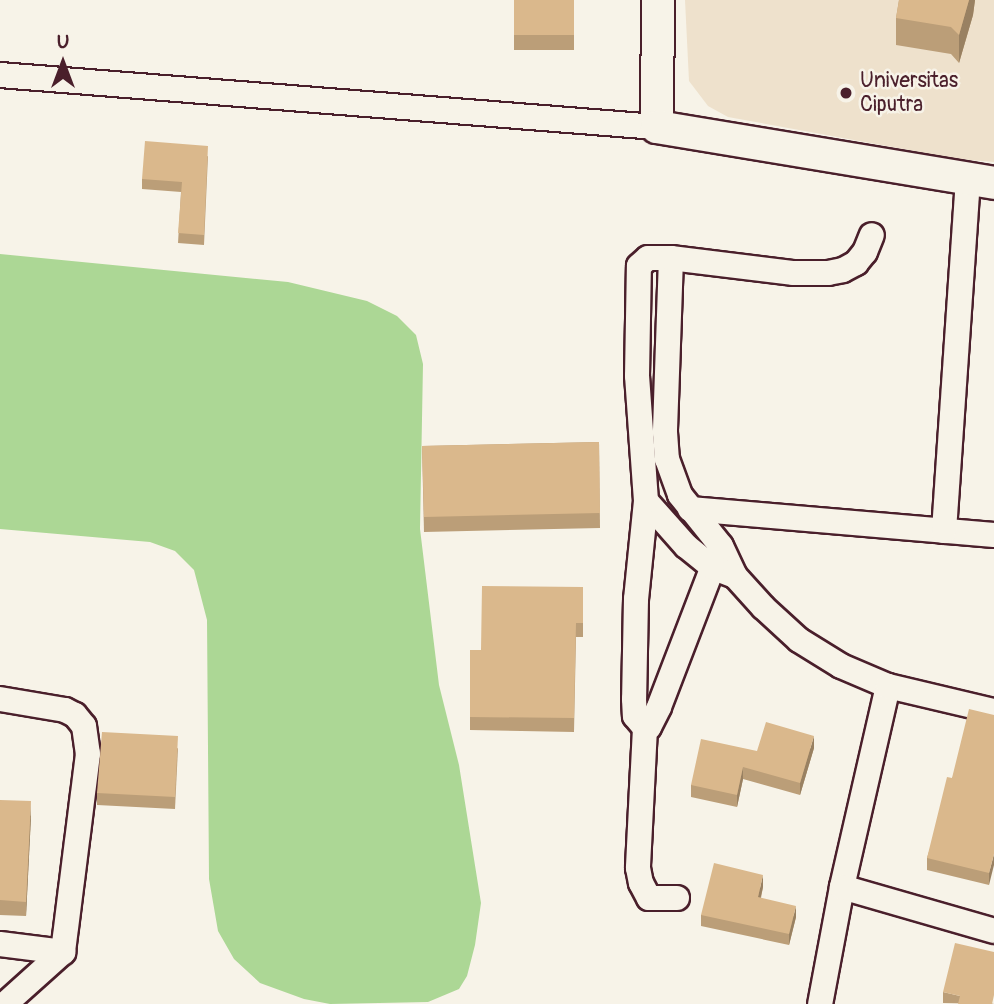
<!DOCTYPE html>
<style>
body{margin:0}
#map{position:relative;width:994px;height:1004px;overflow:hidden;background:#f7f3e8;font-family:Pangolin,sans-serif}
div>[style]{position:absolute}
.built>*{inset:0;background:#eee1cc}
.green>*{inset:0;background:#acd795}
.roads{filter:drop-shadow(2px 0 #4a1f2b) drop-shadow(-2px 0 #4a1f2b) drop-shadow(0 2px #4a1f2b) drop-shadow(0 -2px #4a1f2b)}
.minor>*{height:24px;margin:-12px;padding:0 12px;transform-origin:12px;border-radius:12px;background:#f7f3e8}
.tertiary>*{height:32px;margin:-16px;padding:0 16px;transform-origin:16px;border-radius:16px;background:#f7f3e8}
.wall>*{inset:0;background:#bb9e78}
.shaded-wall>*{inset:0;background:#998162}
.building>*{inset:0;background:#dab88c}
.dots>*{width:19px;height:19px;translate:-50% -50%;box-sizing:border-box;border:4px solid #f7f3e8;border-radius:50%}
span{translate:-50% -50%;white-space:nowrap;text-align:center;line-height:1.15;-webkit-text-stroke:5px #f7f3e8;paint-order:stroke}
.poi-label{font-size:21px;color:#4a1f2b}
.left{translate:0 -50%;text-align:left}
.north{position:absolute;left:28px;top:28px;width:70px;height:70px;-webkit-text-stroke:5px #f7f3e8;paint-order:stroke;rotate:0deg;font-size:19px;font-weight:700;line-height:28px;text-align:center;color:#4a1f2b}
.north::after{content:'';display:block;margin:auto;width:24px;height:32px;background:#4a1f2b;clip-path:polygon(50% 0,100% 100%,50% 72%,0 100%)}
</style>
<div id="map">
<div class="built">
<div style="clip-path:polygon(685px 0,994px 0,994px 162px,958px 159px,728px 117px,708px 106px,689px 81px)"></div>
</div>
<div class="green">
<div style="clip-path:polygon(0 254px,288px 282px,367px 301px,397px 316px,416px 335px,423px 364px,420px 529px,439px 685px,459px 765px,481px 903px,475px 945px,467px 976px,459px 989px,428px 1002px,330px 1004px,304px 999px,260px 983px,234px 959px,218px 931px,209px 879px,207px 620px,194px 570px,175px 551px,150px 542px,0 529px)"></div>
</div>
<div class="roads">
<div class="minor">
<div style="left:0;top:75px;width:659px;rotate:4.53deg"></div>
<div style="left:671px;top:258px;width:174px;rotate:92deg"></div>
<div style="left:665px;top:432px;width:27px;rotate:86deg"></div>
<div style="left:667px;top:459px;width:38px;rotate:70deg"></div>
<div style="left:680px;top:495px;width:65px;rotate:51.2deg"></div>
<div style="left:721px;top:546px;width:33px;rotate:65deg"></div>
<div style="left:735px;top:576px;width:42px;rotate:47.9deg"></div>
<div style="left:763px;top:607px;width:49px;rotate:42.5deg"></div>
<div style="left:799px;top:640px;width:49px;rotate:31.8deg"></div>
<div style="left:841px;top:666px;width:51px;rotate:23.1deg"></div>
<div style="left:888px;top:686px;width:206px;rotate:102.9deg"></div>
<div style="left:842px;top:887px;width:119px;rotate:100.6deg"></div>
<div style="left:646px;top:501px;width:99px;rotate:95.8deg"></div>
<div style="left:636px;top:599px;width:100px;rotate:91.1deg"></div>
<div style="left:634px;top:699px;width:17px;rotate:87deg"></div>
<div style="left:635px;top:716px;width:16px;rotate:50deg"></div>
<div style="left:645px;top:728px;width:4px;rotate:-14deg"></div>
<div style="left:649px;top:727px;width:22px;rotate:-63deg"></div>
<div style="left:659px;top:707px;width:165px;rotate:-69deg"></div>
<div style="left:690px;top:509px;width:305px;rotate:4.9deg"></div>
<div style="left:944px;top:531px;width:352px;rotate:-86.1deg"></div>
<div style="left:735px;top:576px;width:25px;rotate:-159deg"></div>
<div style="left:712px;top:567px;width:33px;rotate:-141deg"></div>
<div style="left:686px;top:546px;width:60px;rotate:-131.6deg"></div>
<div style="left:646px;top:501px;width:125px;rotate:-94.1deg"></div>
<div style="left:637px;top:376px;width:110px;rotate:-89deg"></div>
<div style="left:639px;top:266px;width:12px;rotate:-42deg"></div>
<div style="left:648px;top:258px;width:23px"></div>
<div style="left:671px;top:258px;width:124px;rotate:7deg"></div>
<div style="left:794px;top:273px;width:34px"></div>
<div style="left:828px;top:273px;width:15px;rotate:-11deg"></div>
<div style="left:843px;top:270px;width:15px;rotate:-28deg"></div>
<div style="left:856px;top:263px;width:14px;rotate:-51deg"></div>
<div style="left:865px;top:252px;width:18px;rotate:-68deg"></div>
<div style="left:888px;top:686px;width:109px;rotate:13.3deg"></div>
<div style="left:0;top:699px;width:66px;rotate:9.6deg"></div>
<div style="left:65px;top:710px;width:11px;rotate:27deg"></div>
<div style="left:75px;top:715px;width:14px;rotate:51deg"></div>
<div style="left:84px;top:726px;width:28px;rotate:82deg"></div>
<div style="left:88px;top:754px;width:200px;rotate:97.2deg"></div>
<div style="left:63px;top:952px;width:78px;rotate:138.1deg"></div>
<div style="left:645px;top:728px;width:140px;rotate:92.9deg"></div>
<div style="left:638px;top:868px;width:15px;rotate:79deg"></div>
<div style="left:641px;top:883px;width:17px;rotate:62deg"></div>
<div style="left:649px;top:898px;width:28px"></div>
<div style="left:842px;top:887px;width:158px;rotate:16.1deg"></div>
<div style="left:0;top:944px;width:64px;rotate:7.2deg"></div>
</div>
<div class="tertiary">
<div style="left:658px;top:0;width:127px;rotate:90.5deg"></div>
<div style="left:657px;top:127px;width:342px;rotate:9.4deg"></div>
</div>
</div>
<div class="wall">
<div style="clip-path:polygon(514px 0,574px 0,574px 50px,514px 50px)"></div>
<div style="clip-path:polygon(899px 0,975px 0,973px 15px,959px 63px,951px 54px,896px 45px,896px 18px)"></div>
<div style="clip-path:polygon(208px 156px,204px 245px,178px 243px,181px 192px,142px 189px,142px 179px)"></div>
<div style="clip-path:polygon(599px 442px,600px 528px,424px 532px,422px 446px)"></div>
<div style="clip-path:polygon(583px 587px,583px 637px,576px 637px,574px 732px,470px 730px,470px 650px,481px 650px)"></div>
<div style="clip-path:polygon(994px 715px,989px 885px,927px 870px,927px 858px,952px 778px)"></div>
<div style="clip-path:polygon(178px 748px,175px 809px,97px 805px,97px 793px)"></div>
<div style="clip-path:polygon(814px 748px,800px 795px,743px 779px,737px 807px,691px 797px,691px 785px,757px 751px)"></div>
<div style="clip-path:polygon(0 800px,31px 816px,26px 916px,0 915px)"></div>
<div style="clip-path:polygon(763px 887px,761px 898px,796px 917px,789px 945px,701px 926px,701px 915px)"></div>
<div style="clip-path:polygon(943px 992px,994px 1004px,943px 1003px)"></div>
</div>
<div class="shaded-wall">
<div style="clip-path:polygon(969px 0,975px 0,973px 15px,959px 63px,959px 35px)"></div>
<div style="clip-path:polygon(814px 736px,814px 748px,800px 795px,800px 783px)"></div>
<div style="clip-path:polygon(743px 767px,743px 779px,737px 807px,737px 795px)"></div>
<div style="clip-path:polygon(31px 801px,31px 816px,26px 916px,26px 902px)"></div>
<div style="clip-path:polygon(994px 854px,994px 865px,989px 885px,989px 873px)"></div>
<div style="clip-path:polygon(763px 875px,763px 887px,758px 908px,758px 897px)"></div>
<div style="clip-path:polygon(796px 906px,796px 917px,789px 945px,789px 934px)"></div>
</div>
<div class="building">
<div style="clip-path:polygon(514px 0,574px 0,574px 35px,514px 35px)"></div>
<div style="clip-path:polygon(899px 0,969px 0,959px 35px,951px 27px,896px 18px)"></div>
<div style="clip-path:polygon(145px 141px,208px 146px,204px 235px,178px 233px,182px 182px,142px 179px)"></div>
<div style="clip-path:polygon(599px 442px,600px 513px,424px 517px,422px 446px)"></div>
<div style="clip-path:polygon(482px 586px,583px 587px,583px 623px,576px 623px,574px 718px,470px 717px,470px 650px,481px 650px)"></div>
<div style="clip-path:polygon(969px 709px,994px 715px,994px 854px,989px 873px,927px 858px,947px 777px,952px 778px)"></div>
<div style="clip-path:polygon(766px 722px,814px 736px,800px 783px,743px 767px,737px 795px,691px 785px,701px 739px,757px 751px)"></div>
<div style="clip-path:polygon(102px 732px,178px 736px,175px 797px,97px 793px)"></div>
<div style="clip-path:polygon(0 800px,31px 801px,26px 902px,0 900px)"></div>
<div style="clip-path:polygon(714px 863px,763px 875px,758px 897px,796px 906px,789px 934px,701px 915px)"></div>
<div style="clip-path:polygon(955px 943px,994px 952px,994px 995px,992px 1004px,958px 1004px,960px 996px,943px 992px)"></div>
</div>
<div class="dots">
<div style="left:846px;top:93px;background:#4a1f2b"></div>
</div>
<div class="poi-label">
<span class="left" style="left:860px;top:93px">Universitas<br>Ciputra</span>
</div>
<div class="north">U</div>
</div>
